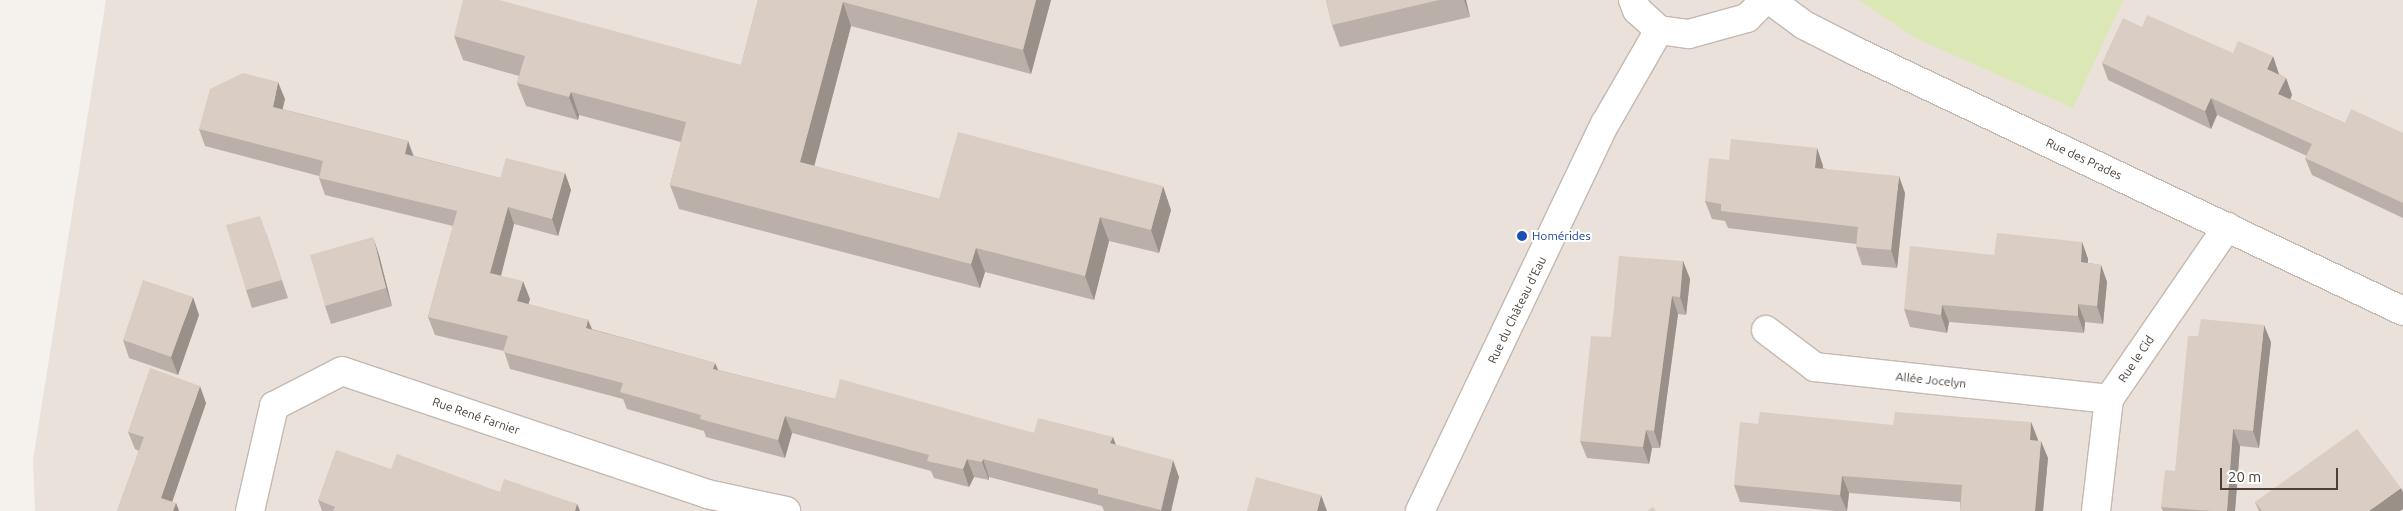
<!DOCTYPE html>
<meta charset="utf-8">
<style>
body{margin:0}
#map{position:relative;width:2403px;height:511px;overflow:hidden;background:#f5f1ec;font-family:Ubuntu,sans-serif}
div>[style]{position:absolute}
.residential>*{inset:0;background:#e9e1da}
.green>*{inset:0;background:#dbe8b6}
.roads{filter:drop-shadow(1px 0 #c4b9b1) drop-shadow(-1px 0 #c4b9b1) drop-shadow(0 1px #c4b9b1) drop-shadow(0 -1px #c4b9b1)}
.minor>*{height:28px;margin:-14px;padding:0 14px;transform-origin:14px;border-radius:14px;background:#fff}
.tertiary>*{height:28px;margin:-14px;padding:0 14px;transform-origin:14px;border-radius:14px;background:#fff}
.wall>*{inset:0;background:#bbb0a9}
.shaded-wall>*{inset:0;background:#999089}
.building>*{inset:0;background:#dacdc4}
.dots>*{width:14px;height:14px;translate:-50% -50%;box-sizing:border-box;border:2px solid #fff;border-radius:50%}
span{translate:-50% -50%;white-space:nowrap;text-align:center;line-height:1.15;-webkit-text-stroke:4px #fff;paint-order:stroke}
.street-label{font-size:12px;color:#4a4039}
.transit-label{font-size:12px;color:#164399}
.left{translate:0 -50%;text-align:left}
.scale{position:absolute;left:2220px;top:468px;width:118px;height:22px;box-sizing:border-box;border:2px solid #4a4039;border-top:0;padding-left:6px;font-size:15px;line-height:18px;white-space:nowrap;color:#4a4039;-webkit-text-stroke:4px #fff;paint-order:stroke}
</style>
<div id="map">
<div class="residential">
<div style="clip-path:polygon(106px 0,2403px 0,2403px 511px,35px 511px,33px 460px)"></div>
</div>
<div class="green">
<div style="clip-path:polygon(1859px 0,2123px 0,2073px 108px,1915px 38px)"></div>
</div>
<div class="roads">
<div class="minor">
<div style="left:1766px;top:330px;width:61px;rotate:37.1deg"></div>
<div style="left:1815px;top:367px;width:296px;rotate:6.2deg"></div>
<div style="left:250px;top:511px;width:108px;rotate:-77.1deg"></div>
<div style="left:274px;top:406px;width:76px;rotate:-27.2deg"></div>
<div style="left:342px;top:371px;width:385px;rotate:18.6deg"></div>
<div style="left:707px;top:494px;width:81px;rotate:12.1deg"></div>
<div style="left:1420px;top:511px;width:429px;rotate:-64.5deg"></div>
<div style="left:1605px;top:124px;width:108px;rotate:-60.1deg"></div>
<div style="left:2096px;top:511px;width:113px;rotate:-83.4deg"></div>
<div style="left:2109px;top:399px;width:209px;rotate:-55.5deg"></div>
</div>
<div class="tertiary">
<div style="left:1633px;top:0;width:11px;rotate:68deg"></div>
<div style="left:1637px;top:10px;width:30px;rotate:42deg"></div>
<div style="left:1659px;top:30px;width:30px;rotate:8deg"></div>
<div style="left:1689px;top:34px;width:60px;rotate:-15.4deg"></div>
<div style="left:1747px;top:18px;width:25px;rotate:-45deg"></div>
<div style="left:1770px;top:0;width:42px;rotate:36.3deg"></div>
<div style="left:1804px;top:25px;width:59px;rotate:27deg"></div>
<div style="left:1857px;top:52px;width:604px;rotate:25.38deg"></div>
</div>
</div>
<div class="wall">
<div style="clip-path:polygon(758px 0,1051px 0,1031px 74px,851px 26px,814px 166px,939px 199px,1171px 210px,1159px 253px,1109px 241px,1094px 300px,985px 272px,980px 288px,679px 209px,670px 185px,681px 142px,579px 115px,578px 120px,526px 106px,517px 83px,519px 76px,463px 60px,454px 36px,741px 65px)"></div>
<div style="clip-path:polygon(1326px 0,1466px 0,1470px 17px,1340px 47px,1332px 25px)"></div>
<div style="clip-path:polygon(2102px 63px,2279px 74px,2286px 78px,2292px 95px,2290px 99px,2345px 123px,2403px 133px,2403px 218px,2312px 175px,2305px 158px,2307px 156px,2217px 115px,2211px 129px,2108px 80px)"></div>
<div style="clip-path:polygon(285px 99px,282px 109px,408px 141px,414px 156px,500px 178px,565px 173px,571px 190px,558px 236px,514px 224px,501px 276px,530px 299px,528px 304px,588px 320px,592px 329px,715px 363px,718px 370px,835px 399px,1034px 433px,1113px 437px,1115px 445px,1179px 477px,1171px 511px,1104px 511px,1102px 506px,989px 477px,989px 480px,974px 477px,969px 487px,934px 478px,931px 471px,792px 433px,785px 458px,706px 437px,704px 431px,627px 409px,623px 399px,510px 369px,504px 351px,435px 335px,428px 317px,453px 226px,325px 195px,319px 178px,319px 176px,205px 146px,199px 129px)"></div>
<div style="clip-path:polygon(1817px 148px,1823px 166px,1823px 168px,1905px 193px,1897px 268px,1862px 265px,1856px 247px,1856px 244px,1728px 228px,1725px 221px,1712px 219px,1705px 201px,1729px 160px)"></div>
<div style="clip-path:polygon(266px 233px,288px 298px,252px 308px,246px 290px)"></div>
<div style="clip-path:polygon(2082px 242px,2088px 259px,2088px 263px,2101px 265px,2107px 282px,2103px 324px,2085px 322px,2084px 333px,1949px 322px,1947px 333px,1910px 327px,1904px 309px)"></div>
<div style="clip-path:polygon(379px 255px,392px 306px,331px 324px,325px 306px)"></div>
<div style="clip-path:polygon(1683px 261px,1690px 279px,1686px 315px,1678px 314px,1660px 448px,1652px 448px,1649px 464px,1587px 458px,1580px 441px,1611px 337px)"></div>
<div style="clip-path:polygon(199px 315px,178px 375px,129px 358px,123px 340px)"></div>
<div style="clip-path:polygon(2271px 342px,2259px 448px,2240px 446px,2235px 511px,2163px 511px,2161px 507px,2175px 471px)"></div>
<div style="clip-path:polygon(206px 403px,172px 502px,176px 503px,179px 511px,117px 511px,139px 451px,135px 449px,128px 432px)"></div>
<div style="clip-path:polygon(2031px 422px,2038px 440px,2048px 458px,2043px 511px,1960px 511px,1960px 502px,1849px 493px,1847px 511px,1835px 511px,1740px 502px,1734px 485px,1893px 425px)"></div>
<div style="clip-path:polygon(391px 469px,500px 492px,577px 504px,580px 511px,322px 511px,318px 500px)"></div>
<div style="clip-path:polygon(2255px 502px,2403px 509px,2400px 511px,2259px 511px)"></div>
</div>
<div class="shaded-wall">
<div style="clip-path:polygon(1036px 0,1051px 0,1031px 74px,1023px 50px)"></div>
<div style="clip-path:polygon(1464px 0,1466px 0,1470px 17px)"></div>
<div style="clip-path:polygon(843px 2px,851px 26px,809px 186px,800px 162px)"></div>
<div style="clip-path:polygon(2273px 56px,2279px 74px,2274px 86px,2267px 69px)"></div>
<div style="clip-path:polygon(2286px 78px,2292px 95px,2284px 112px,2278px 94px)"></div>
<div style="clip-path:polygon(278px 82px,285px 99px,279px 125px,273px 107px)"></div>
<div style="clip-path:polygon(571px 92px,579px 115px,578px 120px,569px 97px)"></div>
<div style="clip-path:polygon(2211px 98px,2217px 115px,2211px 129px,2205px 111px)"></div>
<div style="clip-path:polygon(408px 141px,414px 159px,405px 154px)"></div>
<div style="clip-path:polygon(1817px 148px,1823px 166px,1821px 185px,1815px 168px)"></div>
<div style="clip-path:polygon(565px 173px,571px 190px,558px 236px,552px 219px)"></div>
<div style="clip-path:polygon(1899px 176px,1905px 193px,1897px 268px,1891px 250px)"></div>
<div style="clip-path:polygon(1163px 186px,1171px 210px,1159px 253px,1151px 230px)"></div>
<div style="clip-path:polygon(508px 207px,514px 224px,497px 291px,490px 273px)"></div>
<div style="clip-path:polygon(1100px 217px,1109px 241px,1094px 300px,1085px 276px)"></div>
<div style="clip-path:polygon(373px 237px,379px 255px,392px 306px,386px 288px)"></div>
<div style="clip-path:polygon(2082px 242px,2088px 259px,2087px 280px,2081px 262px)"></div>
<div style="clip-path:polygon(976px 248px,985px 272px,980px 288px,971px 264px)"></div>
<div style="clip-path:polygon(1683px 261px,1690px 279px,1686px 315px,1680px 297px)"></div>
<div style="clip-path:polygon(2101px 265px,2107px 282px,2103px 324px,2097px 306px)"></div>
<div style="clip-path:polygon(523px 281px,530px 299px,524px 319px,517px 301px)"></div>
<div style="clip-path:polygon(1672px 296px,1678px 314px,1660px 448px,1654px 431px)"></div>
<div style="clip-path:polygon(193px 297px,199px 315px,178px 375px,171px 357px)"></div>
<div style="clip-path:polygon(2078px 304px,2085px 322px,2084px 333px,2078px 316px)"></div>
<div style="clip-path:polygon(1942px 305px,1949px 322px,1947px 333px,1941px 315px)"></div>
<div style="clip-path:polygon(588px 320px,595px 337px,586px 328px)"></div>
<div style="clip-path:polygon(2264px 325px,2271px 342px,2259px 448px,2253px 431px)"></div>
<div style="clip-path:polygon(715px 363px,722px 380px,713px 369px)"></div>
<div style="clip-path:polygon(200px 386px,206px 403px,169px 511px,161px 498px)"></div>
<div style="clip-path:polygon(785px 416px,792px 433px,785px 458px,778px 440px)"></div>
<div style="clip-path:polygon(2031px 422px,2038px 440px,2036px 458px,2030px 440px)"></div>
<div style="clip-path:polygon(2233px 429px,2240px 446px,2235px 511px,2227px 511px)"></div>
<div style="clip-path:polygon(1646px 430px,1652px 448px,1649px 464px,1643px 447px)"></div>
<div style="clip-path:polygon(1113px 437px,1119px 454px,1110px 443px)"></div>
<div style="clip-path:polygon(2041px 441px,2048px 458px,2043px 511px,2035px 511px)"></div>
<div style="clip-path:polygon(967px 459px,974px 477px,969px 487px,963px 469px)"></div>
<div style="clip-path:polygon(983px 459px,989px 477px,989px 480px,982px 462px)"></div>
<div style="clip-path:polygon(1173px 460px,1179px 477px,1171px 511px,1161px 511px)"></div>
<div style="clip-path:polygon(1842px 476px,1849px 493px,1847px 511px,1840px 495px)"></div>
<div style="clip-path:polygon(2401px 488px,2403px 492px,2403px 509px,2400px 511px,2369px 511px)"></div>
<div style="clip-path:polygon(1321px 495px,1327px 511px,1317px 511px)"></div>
<div style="clip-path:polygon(176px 503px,179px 511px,173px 511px)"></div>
<div style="clip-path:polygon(577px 504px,580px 511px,575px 511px)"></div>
</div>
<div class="building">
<div style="clip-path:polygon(463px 0,499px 0,741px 65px,758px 0,1036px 0,1023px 50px,843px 2px,800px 162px,939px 199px,958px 132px,1163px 186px,1151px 230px,1100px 217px,1085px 276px,976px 248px,971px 264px,670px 185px,686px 122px,571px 92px,569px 97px,517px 83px,525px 56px,454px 36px)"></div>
<div style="clip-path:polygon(1326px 0,1439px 0,1332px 25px)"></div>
<div style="clip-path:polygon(2147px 15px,2233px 53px,2238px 41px,2273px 56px,2267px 69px,2286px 78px,2278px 94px,2345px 123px,2351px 109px,2403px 133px,2403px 203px,2305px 158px,2312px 144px,2211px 98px,2205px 111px,2102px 63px,2123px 18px,2142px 27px)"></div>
<div style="clip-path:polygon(243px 73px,278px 82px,273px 107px,408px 141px,405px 154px,500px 178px,506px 158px,565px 173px,552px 219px,508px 207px,490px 273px,523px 281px,517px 301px,588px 320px,586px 328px,715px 363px,713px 369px,835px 399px,840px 379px,1034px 433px,1038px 418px,1113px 437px,1110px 443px,1173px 460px,1161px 510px,1098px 494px,1098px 489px,983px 459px,982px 462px,967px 459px,963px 469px,927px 461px,929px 455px,785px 416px,778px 440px,700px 419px,701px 415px,620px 392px,623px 383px,503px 352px,508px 336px,428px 317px,457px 211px,319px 178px,323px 161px,199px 129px,210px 89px)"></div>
<div style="clip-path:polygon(1731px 139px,1817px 148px,1815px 168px,1899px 176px,1891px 250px,1856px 247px,1858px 227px,1721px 211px,1721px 204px,1705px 201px,1709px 158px,1729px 160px)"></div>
<div style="clip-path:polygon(260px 216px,282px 280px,246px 290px,226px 225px)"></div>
<div style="clip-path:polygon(1997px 233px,2082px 242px,2081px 262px,2101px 265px,2097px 306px,2078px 304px,2078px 316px,1942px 305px,1941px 315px,1904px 309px,1910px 246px,1994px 255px)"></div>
<div style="clip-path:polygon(373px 237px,386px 288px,325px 306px,310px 255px)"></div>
<div style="clip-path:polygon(1619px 256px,1683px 261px,1680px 297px,1672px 296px,1654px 431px,1646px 430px,1643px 447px,1580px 441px,1591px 336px,1611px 337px)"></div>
<div style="clip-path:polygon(143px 280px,193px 297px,171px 357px,123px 340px)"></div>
<div style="clip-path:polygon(2201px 319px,2264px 325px,2253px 431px,2233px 429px,2227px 511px,2211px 511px,2161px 507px,2165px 470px,2175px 471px,2188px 336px,2198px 336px)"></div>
<div style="clip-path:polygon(150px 368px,200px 386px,161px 498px,176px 503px,173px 511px,117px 511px,144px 437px,128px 432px)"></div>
<div style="clip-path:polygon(1760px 412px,1893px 425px,1895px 412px,2031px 422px,2030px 440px,2041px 441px,2035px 511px,1960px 511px,1962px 485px,1842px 476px,1840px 495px,1734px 485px,1740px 422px,1758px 424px)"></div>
<div style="clip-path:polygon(2357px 429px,2401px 488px,2369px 511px,2262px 511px,2255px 502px)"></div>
<div style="clip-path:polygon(336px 450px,391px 469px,397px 454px,500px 492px,504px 479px,577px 504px,575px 511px,333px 511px,335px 507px,318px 500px)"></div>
<div style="clip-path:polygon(1256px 477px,1321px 495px,1317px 511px,1247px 511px)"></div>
<div style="clip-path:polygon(1653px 507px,1656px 511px,1647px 511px)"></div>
</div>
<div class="dots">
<div style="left:1522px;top:236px;background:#1a4fb4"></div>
</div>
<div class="street-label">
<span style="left:2084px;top:159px;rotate:25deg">Rue des Prades</span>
<span style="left:1517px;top:310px;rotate:-64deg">Rue du Château d'Eau</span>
<span style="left:2136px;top:359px;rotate:-56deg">Rue le Cid</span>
<span style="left:1931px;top:380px;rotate:6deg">Allée Jocelyn</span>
<span style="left:476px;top:416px;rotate:19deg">Rue René Farnier</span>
</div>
<div class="transit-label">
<span class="left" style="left:1532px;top:236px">Homérides</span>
</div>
<div class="scale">20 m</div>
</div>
